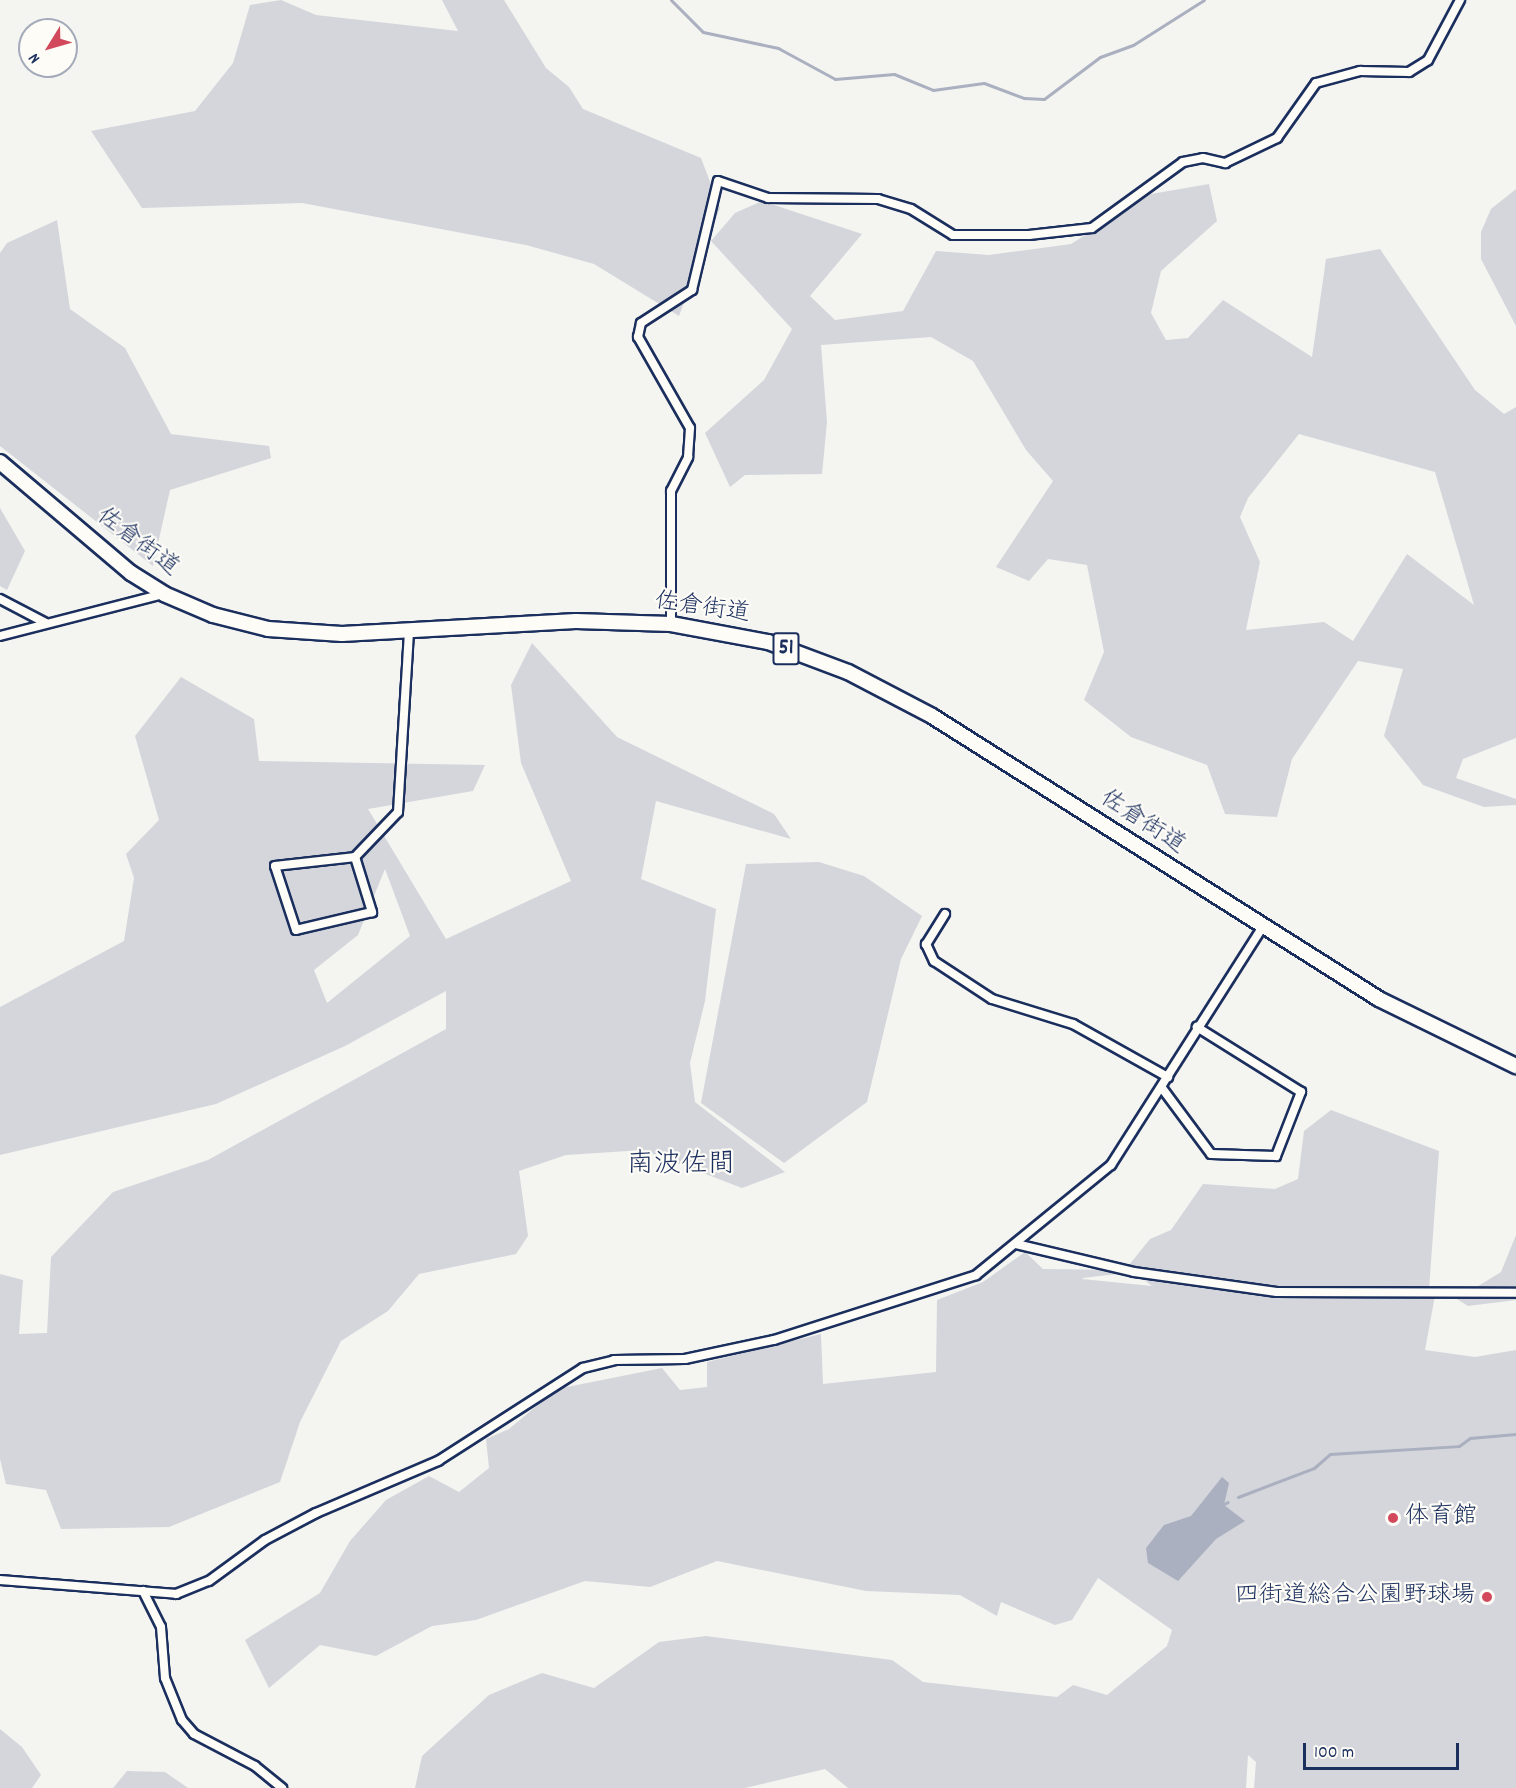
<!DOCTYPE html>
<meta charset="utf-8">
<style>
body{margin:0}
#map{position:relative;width:1516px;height:1788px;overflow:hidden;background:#f4f4f1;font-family:Dekko,"Klee One",sans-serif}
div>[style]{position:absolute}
.green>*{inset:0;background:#d4d6db}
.water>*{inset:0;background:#aab0bf}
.stream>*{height:3px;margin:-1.5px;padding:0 1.5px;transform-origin:1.5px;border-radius:1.5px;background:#aab0bf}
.roads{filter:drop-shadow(2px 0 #1b2f5e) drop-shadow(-2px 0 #1b2f5e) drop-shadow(0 2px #1b2f5e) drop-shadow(0 -2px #1b2f5e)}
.minor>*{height:8px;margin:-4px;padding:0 4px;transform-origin:4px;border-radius:4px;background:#fdfcf7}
.trunk>*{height:14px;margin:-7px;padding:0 7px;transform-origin:7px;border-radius:7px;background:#fdfcf7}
.dots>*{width:16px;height:16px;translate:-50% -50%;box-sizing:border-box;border:3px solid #fdfcf7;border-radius:50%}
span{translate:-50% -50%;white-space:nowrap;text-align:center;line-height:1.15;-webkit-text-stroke:4.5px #fdfcf7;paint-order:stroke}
.shield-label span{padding:2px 4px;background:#fdfcf7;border:2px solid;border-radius:4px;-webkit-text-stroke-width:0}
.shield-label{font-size:22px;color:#1b2f5e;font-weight:700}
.street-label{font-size:24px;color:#1b2f5e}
.poi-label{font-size:24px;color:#1b2f5e}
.left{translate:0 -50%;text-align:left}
.right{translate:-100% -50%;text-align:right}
.quarter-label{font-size:27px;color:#1b2f5e}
.north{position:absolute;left:18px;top:18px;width:60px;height:60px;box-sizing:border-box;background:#fdfcf7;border:2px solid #a3aaba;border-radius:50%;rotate:233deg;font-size:16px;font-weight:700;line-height:24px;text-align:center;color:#1b2f5e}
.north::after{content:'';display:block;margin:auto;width:21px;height:27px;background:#d1495b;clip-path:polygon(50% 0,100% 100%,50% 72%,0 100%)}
.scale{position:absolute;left:1303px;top:1743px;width:156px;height:27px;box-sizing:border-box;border:3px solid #1b2f5e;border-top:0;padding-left:8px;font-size:18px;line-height:21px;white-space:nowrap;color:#1b2f5e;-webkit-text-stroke:4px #fdfcf7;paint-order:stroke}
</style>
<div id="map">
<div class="green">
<div style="clip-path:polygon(281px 0,316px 15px,458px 31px,442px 0,504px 0,546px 68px,569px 87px,583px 109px,701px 158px,720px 208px,679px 316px,594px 264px,526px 245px,302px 203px,142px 208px,91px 131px,195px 111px,233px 63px,250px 5px)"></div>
<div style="clip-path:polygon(evenodd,1209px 184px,1217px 221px,1161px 271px,1151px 313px,1166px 340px,1188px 338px,1223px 300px,1312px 357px,1326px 259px,1380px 249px,1475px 390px,1504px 414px,1516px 407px,1516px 738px,1463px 759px,1456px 778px,1516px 799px,1516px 805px,1484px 807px,1423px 785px,1384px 736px,1403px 669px,1358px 661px,1292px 759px,1277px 817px,1225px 814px,1207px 765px,1131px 737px,1084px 700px,1104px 652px,1087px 565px,1048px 559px,1029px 581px,996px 567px,1053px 481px,1026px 450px,973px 361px,931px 337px,821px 345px,827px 422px,822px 474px,745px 475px,730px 487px,705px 433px,764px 380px,792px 329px,711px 241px,735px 213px,762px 201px,862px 234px,810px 296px,835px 320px,903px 311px,936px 251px,989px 255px,1071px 244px,1151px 194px,1209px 184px,1299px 434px,1435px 472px,1474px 605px,1407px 554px,1353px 641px,1324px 622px,1246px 630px,1260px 562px,1240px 517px,1248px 498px,1299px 434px)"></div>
<div style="clip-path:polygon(1516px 189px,1516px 326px,1481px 259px,1481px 232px,1491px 209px)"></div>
<div style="clip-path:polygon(57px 220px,70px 309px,125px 348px,171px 434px,269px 446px,271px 458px,170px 490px,153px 566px,0 446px,0 253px,7px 243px)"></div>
<div style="clip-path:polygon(0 508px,25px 551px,7px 590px,0 586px)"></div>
<div style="clip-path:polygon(evenodd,532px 643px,617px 737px,774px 814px,791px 839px,656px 801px,641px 879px,716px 909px,705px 1001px,690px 1063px,695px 1102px,785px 1172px,742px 1188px,643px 1150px,566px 1155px,519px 1171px,528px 1236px,516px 1254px,419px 1274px,388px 1311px,341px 1341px,300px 1422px,280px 1482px,169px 1527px,61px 1529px,46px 1490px,6px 1484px,0 1459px,0 1274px,23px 1280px,19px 1334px,47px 1333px,51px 1257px,113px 1192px,208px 1160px,446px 1029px,446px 991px,345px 1046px,216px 1104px,0 1155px,0 1007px,124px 941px,134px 878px,126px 854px,159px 820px,135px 736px,181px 677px,254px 719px,259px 761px,485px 765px,473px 791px,368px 809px,446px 939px,571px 881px,521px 763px,511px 685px,532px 643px,385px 869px,410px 936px,327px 1003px,314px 970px,358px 935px,385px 869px)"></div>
<div style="clip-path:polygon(819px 862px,864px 876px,922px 916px,901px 959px,867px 1102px,784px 1163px,701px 1103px,746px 864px)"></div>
<div style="clip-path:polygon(evenodd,1331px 1110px,1439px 1151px,1429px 1290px,1436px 1290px,1425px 1350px,1475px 1357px,1516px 1350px,1516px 1788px,1254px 1788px,1256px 1762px,1248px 1755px,1246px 1788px,848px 1788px,825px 1769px,745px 1788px,415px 1788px,422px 1756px,489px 1695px,542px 1673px,594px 1688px,659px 1642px,706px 1636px,892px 1660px,923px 1682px,1057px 1697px,1073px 1685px,1107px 1695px,1167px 1646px,1172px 1630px,1098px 1578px,1072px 1620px,1055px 1625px,1001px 1602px,997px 1616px,960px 1595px,866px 1591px,717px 1561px,650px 1587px,585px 1581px,476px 1620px,432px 1626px,376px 1656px,320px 1645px,269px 1688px,245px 1640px,320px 1593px,350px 1541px,386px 1500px,429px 1476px,459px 1492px,489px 1468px,486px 1439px,509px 1429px,557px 1389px,662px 1368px,680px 1390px,707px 1387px,707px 1362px,821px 1334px,823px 1384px,936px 1372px,937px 1300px,983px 1282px,1025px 1252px,1043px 1269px,1125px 1270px,1150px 1239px,1171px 1230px,1203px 1184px,1275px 1189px,1298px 1179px,1304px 1131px,1331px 1110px,1134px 1272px,1152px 1286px,1082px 1279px,1083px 1278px,1134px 1272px)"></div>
<div style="clip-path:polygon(1516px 1235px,1516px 1300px,1468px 1306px,1457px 1299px,1501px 1272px)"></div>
<div style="clip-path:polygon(0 1729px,22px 1747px,41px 1775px,32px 1788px,0 1788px)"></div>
<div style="clip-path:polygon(127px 1771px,165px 1772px,188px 1788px,113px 1788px)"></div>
</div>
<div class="water">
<div style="clip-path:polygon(1222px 1477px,1229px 1483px,1224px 1505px,1245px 1521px,1216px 1539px,1178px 1581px,1148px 1563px,1146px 1548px,1164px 1525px,1191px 1516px)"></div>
</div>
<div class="stream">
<div style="left:671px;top:0;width:45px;rotate:45deg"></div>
<div style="left:703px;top:32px;width:77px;rotate:12deg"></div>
<div style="left:778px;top:48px;width:65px;rotate:28.5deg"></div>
<div style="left:835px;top:79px;width:59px;rotate:-4.8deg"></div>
<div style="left:894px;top:74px;width:42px;rotate:22.3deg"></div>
<div style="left:933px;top:90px;width:51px;rotate:-7.8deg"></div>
<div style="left:984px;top:83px;width:43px;rotate:20.6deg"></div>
<div style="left:1024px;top:98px;width:20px;rotate:3deg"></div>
<div style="left:1044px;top:99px;width:70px;rotate:-36.9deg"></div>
<div style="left:1100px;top:57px;width:35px;rotate:-20deg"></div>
<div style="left:1133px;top:45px;width:84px;rotate:-32.4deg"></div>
<div style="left:1238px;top:1497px;width:81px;rotate:-20.9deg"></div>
<div style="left:1314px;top:1468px;width:21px;rotate:-41deg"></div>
<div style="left:1330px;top:1454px;width:129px;rotate:-3.5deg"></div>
<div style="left:1459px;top:1446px;width:14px;rotate:-36deg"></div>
<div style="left:1470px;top:1438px;width:46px;rotate:-5deg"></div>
<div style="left:1224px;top:1504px;width:4px;rotate:-27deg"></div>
</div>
<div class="roads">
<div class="minor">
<div style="left:0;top:599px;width:52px;rotate:27.6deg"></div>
<div style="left:671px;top:624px;width:133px;rotate:-90deg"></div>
<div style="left:671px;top:491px;width:38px;rotate:-63deg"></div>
<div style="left:688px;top:457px;width:29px;rotate:-86deg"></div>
<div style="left:690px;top:428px;width:105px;rotate:-119.7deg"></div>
<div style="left:638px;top:337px;width:14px;rotate:-78deg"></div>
<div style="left:641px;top:323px;width:61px;rotate:-32.9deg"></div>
<div style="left:692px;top:290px;width:112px;rotate:-76.6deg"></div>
<div style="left:718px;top:181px;width:53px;rotate:18.8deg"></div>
<div style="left:768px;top:198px;width:110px;rotate:0.5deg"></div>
<div style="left:878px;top:199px;width:34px;rotate:17deg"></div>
<div style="left:911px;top:209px;width:49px;rotate:31.8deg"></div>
<div style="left:953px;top:235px;width:76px"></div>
<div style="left:1029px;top:235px;width:63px;rotate:-6.3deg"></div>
<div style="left:1092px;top:228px;width:112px;rotate:-36deg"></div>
<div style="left:1183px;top:162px;width:20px;rotate:-11deg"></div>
<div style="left:1203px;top:158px;width:23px;rotate:13deg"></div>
<div style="left:1225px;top:163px;width:58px;rotate:-25.7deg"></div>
<div style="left:1277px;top:138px;width:67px;rotate:-54.7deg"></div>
<div style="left:1316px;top:83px;width:46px;rotate:-15.3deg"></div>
<div style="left:1360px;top:71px;width:49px;rotate:1.2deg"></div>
<div style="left:1409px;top:72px;width:22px;rotate:-32deg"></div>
<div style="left:1428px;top:60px;width:68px;rotate:-61.9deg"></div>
<div style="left:0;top:636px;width:168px;rotate:-14.4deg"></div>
<div style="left:355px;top:857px;width:58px;rotate:72.8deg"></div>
<div style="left:372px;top:912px;width:78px;rotate:166.7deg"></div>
<div style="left:296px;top:930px;width:67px;rotate:-108.2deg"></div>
<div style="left:275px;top:866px;width:81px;rotate:-6.4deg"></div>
<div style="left:355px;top:857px;width:62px;rotate:-46.3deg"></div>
<div style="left:398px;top:812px;width:179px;rotate:-86.5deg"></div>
<div style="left:945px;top:914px;width:36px;rotate:122deg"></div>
<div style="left:926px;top:944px;width:19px;rotate:65deg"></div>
<div style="left:934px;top:961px;width:69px;rotate:33.2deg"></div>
<div style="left:992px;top:999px;width:85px;rotate:17.2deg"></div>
<div style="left:1073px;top:1024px;width:109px;rotate:29.2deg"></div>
<div style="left:1162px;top:1088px;width:82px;rotate:53.4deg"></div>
<div style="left:1211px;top:1154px;width:65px;rotate:1.8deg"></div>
<div style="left:1276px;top:1156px;width:69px;rotate:-68.7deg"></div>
<div style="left:1301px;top:1092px;width:123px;rotate:-148deg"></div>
<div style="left:1016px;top:1244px;width:121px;rotate:13.3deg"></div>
<div style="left:1134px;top:1272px;width:144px;rotate:8deg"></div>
<div style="left:1277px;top:1292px;width:239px;rotate:0.2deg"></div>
<div style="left:0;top:1580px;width:177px;rotate:4.5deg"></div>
<div style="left:176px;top:1594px;width:35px;rotate:-22deg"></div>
<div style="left:209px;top:1581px;width:69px;rotate:-36.2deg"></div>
<div style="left:265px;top:1540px;width:58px;rotate:-27.9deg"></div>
<div style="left:316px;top:1513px;width:133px;rotate:-23.1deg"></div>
<div style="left:438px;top:1461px;width:172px;rotate:-32.7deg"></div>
<div style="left:583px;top:1368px;width:32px;rotate:-14deg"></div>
<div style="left:614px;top:1360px;width:71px;rotate:-0.8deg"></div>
<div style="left:685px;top:1359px;width:91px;rotate:-12.1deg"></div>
<div style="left:774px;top:1340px;width:212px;rotate:-17.8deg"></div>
<div style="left:976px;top:1275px;width:174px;rotate:-39.2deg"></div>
<div style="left:1111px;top:1165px;width:283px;rotate:-57.5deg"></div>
<div style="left:143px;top:1591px;width:40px;rotate:63.4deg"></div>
<div style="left:161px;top:1627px;width:51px;rotate:85.5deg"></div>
<div style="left:165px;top:1678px;width:45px;rotate:68deg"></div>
<div style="left:182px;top:1720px;width:18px;rotate:49deg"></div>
<div style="left:194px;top:1734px;width:69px;rotate:27.7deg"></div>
<div style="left:255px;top:1766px;width:35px;rotate:39deg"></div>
</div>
<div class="trunk">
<div style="left:0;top:462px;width:172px;rotate:40.3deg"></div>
<div style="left:131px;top:573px;width:39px;rotate:32deg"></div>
<div style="left:164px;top:594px;width:53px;rotate:23.2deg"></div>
<div style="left:213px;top:615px;width:57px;rotate:14.3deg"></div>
<div style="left:268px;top:629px;width:74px;rotate:3.9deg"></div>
<div style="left:342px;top:634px;width:234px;rotate:-3.2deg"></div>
<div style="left:576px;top:621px;width:95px;rotate:1.8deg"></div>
<div style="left:671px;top:624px;width:99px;rotate:10.5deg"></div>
<div style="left:768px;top:642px;width:85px;rotate:20.6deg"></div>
<div style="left:848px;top:672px;width:95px;rotate:27.6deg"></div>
<div style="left:932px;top:716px;width:529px;rotate:32.34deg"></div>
<div style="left:1379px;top:999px;width:153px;rotate:26.1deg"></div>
</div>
</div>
<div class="dots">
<div style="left:1393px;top:1518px;background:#d1495b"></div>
<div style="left:1487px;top:1597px;background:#d1495b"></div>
</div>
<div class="shield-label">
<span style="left:786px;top:649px">51</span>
</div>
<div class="street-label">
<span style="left:137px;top:543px;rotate:37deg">佐倉街道</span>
<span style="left:702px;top:609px;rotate:8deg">佐倉街道</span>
<span style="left:1142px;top:823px;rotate:33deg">佐倉街道</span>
</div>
<div class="poi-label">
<span class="left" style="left:1405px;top:1518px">体育館</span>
<span class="right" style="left:1475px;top:1597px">四街道総合公園野球場</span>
</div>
<div class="quarter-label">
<span style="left:681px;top:1166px">南波佐間</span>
</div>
<div class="north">N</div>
<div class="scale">100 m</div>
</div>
